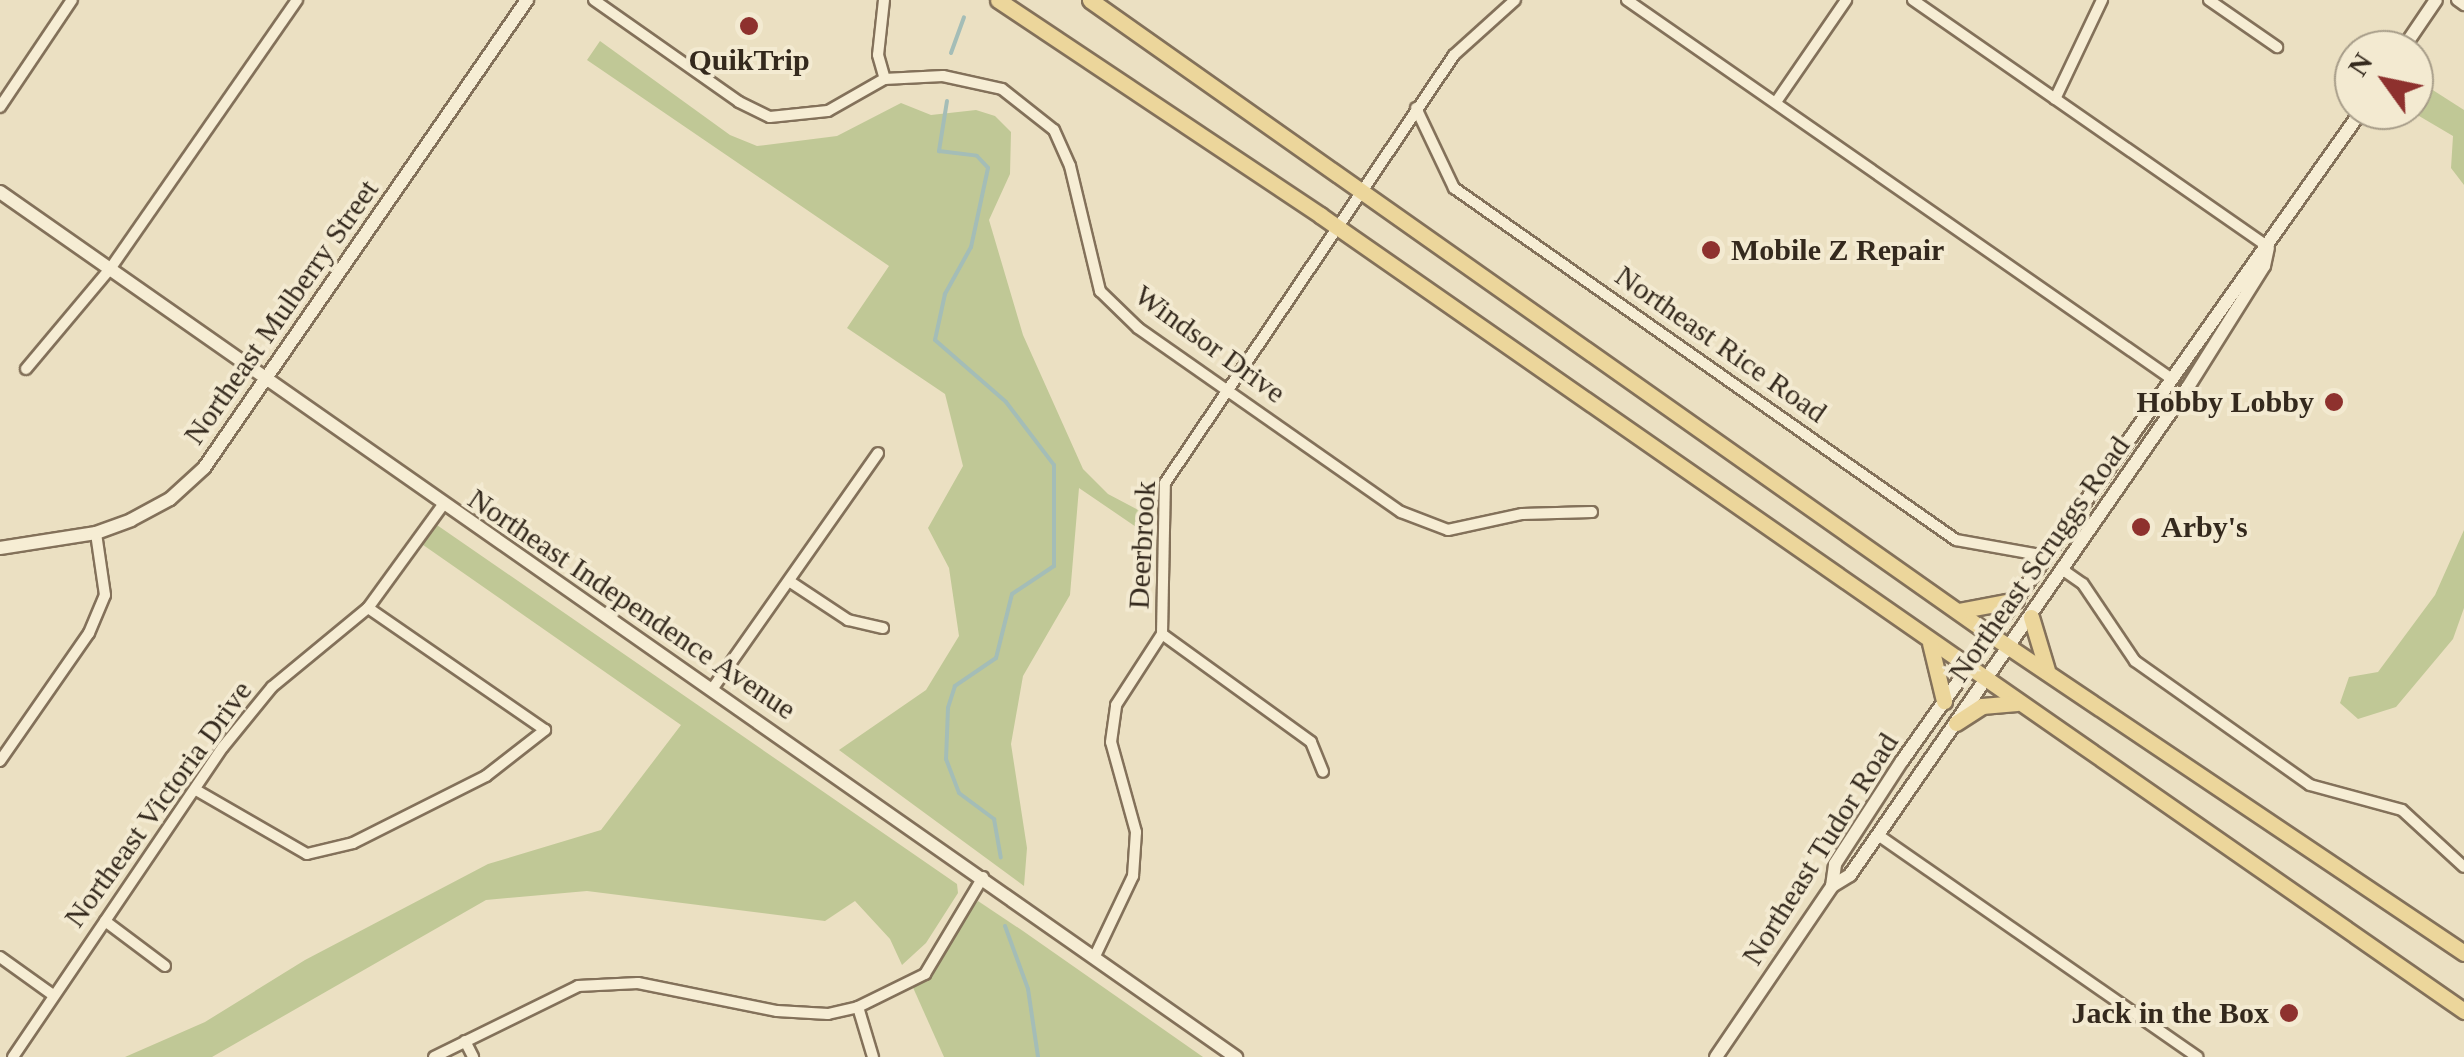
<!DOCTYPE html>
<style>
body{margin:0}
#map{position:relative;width:2464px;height:1057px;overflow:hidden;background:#ebe0c2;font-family:"Times New Roman",serif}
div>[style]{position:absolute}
.green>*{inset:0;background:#c0c896}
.stream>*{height:4px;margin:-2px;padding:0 2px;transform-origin:2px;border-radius:2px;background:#a4bdb7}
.roads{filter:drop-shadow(2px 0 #83715a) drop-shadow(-2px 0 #83715a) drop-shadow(0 2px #83715a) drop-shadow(0 -2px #83715a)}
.minor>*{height:10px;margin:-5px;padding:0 5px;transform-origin:5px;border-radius:5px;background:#f6edd4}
.tertiary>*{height:12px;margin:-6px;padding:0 6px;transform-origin:6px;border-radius:6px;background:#f6edd4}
.primary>*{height:15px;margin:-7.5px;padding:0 7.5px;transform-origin:7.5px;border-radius:7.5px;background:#ecd69b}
.dots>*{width:28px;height:28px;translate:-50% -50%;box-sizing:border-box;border:5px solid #f3ead1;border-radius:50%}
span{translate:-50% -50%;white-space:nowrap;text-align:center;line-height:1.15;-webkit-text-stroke:8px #f3ead1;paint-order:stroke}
.poi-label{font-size:30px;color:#34291d;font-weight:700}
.left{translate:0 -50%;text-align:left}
.right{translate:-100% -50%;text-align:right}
.street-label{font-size:30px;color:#34291d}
.north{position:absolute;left:2334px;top:30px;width:100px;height:100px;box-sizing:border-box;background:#f3ead1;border:2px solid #a79d89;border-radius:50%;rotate:303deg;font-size:28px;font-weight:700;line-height:40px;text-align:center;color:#34291d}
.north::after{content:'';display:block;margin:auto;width:35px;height:45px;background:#8e312e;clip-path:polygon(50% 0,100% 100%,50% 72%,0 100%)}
</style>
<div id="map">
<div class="green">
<div style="clip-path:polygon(600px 41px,730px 135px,757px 146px,837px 136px,901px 103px,931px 115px,976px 110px,995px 116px,1011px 132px,1010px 174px,989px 220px,1023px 335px,1083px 469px,1108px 494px,1144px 513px,1142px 531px,1079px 488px,1070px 595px,1023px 676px,1011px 744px,1027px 848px,1024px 886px,839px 750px,926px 690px,959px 636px,949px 568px,928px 528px,963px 466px,945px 394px,847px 328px,889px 266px,587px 60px)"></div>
<div style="clip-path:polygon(2414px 78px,2464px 110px,2464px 185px,2451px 168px,2453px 136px,2414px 113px)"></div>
<div style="clip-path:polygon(434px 523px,957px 884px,958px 893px,926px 943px,902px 965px,890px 939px,855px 901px,825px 921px,587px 891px,486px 900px,212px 1057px,125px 1057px,205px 1022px,305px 960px,488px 864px,601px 830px,681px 725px,416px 540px)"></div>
<div style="clip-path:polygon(2464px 530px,2464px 608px,2453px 639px,2396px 707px,2358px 719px,2340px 703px,2349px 677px,2378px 672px,2435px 595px)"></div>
<div style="clip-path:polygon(978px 901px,1023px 931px,1203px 1057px,944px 1057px,911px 983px)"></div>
</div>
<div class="stream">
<div style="left:951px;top:53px;width:38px;rotate:-70deg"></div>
<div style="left:947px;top:101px;width:51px;rotate:99.1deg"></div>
<div style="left:939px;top:151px;width:38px;rotate:7deg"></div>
<div style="left:977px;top:156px;width:16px;rotate:47deg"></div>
<div style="left:988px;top:168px;width:81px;rotate:102.1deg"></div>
<div style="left:971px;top:247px;width:54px;rotate:119deg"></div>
<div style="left:945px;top:294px;width:47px;rotate:102.3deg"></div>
<div style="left:935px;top:340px;width:94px;rotate:41.1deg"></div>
<div style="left:1006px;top:402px;width:79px;rotate:52.7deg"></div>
<div style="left:1054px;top:465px;width:101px;rotate:90deg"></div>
<div style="left:1054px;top:566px;width:50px;rotate:146.3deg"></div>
<div style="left:1012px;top:594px;width:66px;rotate:104deg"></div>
<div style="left:996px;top:658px;width:50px;rotate:145.7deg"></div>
<div style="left:955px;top:686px;width:23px;rotate:108deg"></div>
<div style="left:948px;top:708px;width:51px;rotate:92.2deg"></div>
<div style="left:946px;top:759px;width:36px;rotate:69deg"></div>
<div style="left:959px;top:793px;width:44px;rotate:36.6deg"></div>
<div style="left:994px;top:819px;width:39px;rotate:80deg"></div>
<div style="left:1005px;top:926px;width:67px;rotate:69.9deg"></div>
<div style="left:1028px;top:989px;width:69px;rotate:81.6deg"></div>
</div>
<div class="roads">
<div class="minor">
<div style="left:594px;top:0;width:177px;rotate:35.1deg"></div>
<div style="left:739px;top:102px;width:34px;rotate:26deg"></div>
<div style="left:770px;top:117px;width:58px;rotate:-5.9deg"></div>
<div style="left:828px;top:111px;width:64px;rotate:-29.7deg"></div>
<div style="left:884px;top:79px;width:59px;rotate:-2.9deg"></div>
<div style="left:943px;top:76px;width:60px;rotate:12.4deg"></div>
<div style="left:1002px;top:89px;width:66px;rotate:38.3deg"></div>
<div style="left:1054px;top:130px;width:39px;rotate:66deg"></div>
<div style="left:1070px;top:166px;width:129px;rotate:76.5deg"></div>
<div style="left:1100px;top:291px;width:53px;rotate:44.2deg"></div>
<div style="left:1138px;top:328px;width:321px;rotate:35deg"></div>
<div style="left:1401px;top:512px;width:50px;rotate:21deg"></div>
<div style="left:1448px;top:530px;width:76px;rotate:-12.2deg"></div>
<div style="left:1522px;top:514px;width:70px;rotate:-1.6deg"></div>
<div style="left:884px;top:0;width:55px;rotate:96.2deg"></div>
<div style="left:878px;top:55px;width:25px;rotate:74deg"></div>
<div style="left:1627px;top:0;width:660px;rotate:34.82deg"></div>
<div style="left:1913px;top:0;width:432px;rotate:34.8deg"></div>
<div style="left:2209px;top:0;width:83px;rotate:34.7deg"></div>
<div style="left:2457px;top:0;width:9px;rotate:36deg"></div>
<div style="left:2055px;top:99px;width:110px;rotate:-64.6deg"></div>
<div style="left:1776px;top:102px;width:124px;rotate:-55.5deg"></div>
<div style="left:0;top:107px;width:129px;rotate:-56.1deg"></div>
<div style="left:1416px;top:108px;width:89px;rotate:64.6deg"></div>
<div style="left:1454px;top:188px;width:613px;rotate:35.04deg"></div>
<div style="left:1956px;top:540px;width:91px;rotate:10.1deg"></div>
<div style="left:26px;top:369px;width:131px;rotate:-50deg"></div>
<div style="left:110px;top:269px;width:328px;rotate:-55.2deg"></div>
<div style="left:2063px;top:570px;width:24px;rotate:35deg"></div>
<div style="left:2083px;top:584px;width:93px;rotate:56deg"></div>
<div style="left:2135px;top:661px;width:214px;rotate:35.3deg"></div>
<div style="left:2310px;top:785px;width:95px;rotate:15.2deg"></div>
<div style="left:2402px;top:810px;width:84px;rotate:42.6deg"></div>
<div style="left:789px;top:581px;width:71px;rotate:33.5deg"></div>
<div style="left:848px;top:620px;width:36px;rotate:13deg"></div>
<div style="left:1162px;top:634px;width:184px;rotate:35.9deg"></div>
<div style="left:1311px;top:742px;width:32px;rotate:68deg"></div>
<div style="left:713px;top:688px;width:287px;rotate:-54.9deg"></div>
<div style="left:0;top:761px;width:156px;rotate:-55.2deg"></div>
<div style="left:89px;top:633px;width:41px;rotate:-67.2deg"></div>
<div style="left:105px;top:595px;width:63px;rotate:-98.3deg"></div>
<div style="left:196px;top:790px;width:128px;rotate:30deg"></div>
<div style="left:307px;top:854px;width:47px;rotate:-13.4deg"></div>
<div style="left:353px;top:843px;width:149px;rotate:-26.7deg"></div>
<div style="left:486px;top:776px;width:75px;rotate:-37.9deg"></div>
<div style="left:545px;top:730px;width:215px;rotate:-145.4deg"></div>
<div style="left:1878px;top:835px;width:389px;rotate:34.8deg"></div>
<div style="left:105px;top:921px;width:75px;rotate:36.9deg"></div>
<div style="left:1095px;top:956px;width:89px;rotate:-64.6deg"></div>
<div style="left:1133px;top:876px;width:44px;rotate:-86.1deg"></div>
<div style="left:1136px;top:832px;width:93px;rotate:-105.5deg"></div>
<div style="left:1111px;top:742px;width:37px;rotate:-82deg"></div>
<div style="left:1116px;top:705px;width:85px;rotate:-57.1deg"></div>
<div style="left:1162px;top:634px;width:151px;rotate:-88.9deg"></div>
<div style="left:1165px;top:483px;width:516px;rotate:-55.97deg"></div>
<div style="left:1454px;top:55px;width:82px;rotate:-42deg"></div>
<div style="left:0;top:957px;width:65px;rotate:35.6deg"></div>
<div style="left:858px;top:1007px;width:52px;rotate:73.3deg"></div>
<div style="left:465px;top:1041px;width:18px;rotate:63deg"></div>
<div style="left:13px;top:1057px;width:374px;rotate:-55.9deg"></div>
<div style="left:223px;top:747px;width:77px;rotate:-50.8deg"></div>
<div style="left:272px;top:687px;width:124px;rotate:-39.5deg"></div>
<div style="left:368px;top:608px;width:126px;rotate:-54deg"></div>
<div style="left:434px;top:1057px;width:161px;rotate:-26.2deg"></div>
<div style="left:578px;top:986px;width:60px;rotate:-2.9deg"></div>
<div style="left:638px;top:983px;width:142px;rotate:11.4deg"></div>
<div style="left:777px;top:1011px;width:51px;rotate:3.4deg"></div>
<div style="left:828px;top:1014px;width:31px;rotate:-13deg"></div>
<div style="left:858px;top:1007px;width:75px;rotate:-26.2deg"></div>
<div style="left:925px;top:974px;width:113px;rotate:-59.1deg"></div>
</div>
<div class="tertiary">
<div style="left:2402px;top:50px;width:60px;rotate:-55.8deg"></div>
<div style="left:0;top:192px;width:1509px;rotate:34.99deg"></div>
<div style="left:0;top:548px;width:97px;rotate:-8.9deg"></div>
<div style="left:96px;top:533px;width:37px;rotate:-20deg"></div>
<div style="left:131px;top:520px;width:44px;rotate:-28.3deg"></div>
<div style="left:170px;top:499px;width:46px;rotate:-42.4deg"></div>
<div style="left:204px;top:468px;width:569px;rotate:-55.39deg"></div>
<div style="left:1832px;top:886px;width:21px;rotate:-31deg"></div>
<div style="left:1850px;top:875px;width:594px;rotate:-55.29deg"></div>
<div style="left:2188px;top:387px;width:143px;rotate:-57.9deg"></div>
<div style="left:2264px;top:266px;width:19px;rotate:-78deg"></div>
<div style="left:1716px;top:1057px;width:207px;rotate:-55.8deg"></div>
<div style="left:1832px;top:886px;width:22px;rotate:-82deg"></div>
<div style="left:1835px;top:864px;width:123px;rotate:-57deg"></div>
<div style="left:1902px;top:761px;width:797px;rotate:-54.75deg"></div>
</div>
<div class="primary">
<div style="left:998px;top:0;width:387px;rotate:33.7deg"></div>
<div style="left:1320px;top:215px;width:1394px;rotate:34.83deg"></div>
<div style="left:1090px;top:0;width:1102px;rotate:35.18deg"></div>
<div style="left:1991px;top:635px;width:570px;rotate:33.91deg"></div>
<div style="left:1958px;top:611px;width:59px;rotate:-10.7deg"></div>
<div style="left:2031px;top:617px;width:55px;rotate:73.2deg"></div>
<div style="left:1930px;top:643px;width:60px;rotate:76.4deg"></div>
<div style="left:1956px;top:723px;width:31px;rotate:-33deg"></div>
<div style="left:1982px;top:706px;width:35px;rotate:-5deg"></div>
</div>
</div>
<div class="dots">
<div style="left:749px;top:26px;background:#8e312e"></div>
<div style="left:1711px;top:250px;background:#8e312e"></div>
<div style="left:2334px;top:402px;background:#8e312e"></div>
<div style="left:2141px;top:527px;background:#8e312e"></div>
<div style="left:2289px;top:1013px;background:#8e312e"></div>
</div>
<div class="poi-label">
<span style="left:749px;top:60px">QuikTrip</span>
<span class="left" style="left:1731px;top:250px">Mobile Z Repair</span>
<span class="right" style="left:2314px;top:402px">Hobby Lobby</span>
<span class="left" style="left:2161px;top:527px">Arby's</span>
<span class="right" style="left:2269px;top:1013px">Jack in the Box</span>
</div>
<div class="street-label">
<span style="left:281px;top:312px;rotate:-55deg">Northeast Mulberry Street</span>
<span style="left:1210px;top:344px;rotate:36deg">Windsor Drive</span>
<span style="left:1721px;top:344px;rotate:35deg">Northeast Rice Road</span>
<span style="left:1142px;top:545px;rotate:-87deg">Deerbrook</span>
<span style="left:2039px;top:559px;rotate:-55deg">Northeast Scruggs Road</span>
<span style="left:632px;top:604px;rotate:34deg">Northeast Independence Avenue</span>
<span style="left:158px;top:804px;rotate:-54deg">Northeast Victoria Drive</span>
<span style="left:1820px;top:849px;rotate:-58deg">Northeast Tudor Road</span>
</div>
<div class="north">N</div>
</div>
